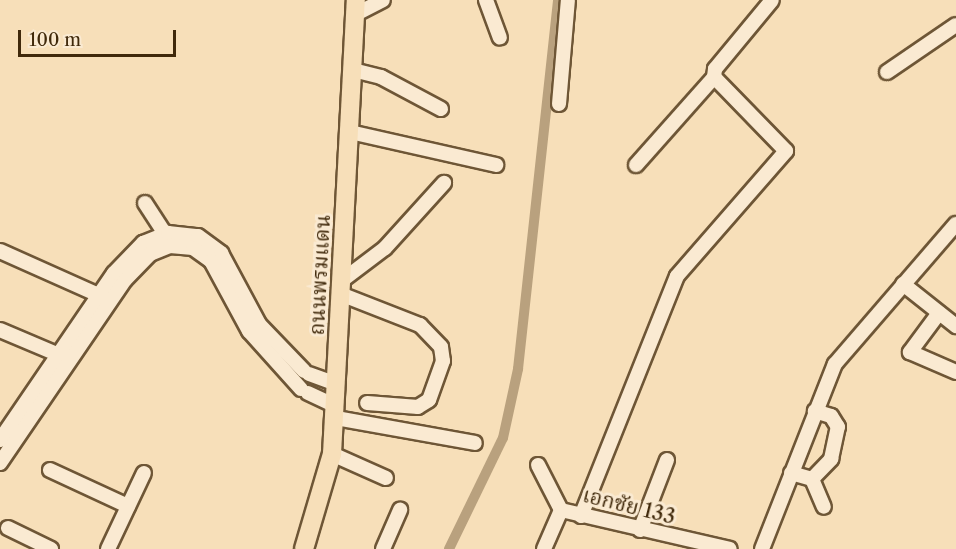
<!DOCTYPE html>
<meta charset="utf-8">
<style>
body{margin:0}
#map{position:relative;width:956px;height:549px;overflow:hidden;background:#f7dfb9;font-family:"Libre Caslon Text","Noto Serif Thai",serif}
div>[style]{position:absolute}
.canal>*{height:10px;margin:-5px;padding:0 5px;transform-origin:5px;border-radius:5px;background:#b9a17e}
.roads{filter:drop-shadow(2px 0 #6e5636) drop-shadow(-2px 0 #6e5636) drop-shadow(0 2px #6e5636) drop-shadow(0 -2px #6e5636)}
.minor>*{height:14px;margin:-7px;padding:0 7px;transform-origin:7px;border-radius:7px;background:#faead2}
.major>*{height:18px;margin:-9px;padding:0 9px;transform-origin:9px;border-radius:9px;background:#f7dfb9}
span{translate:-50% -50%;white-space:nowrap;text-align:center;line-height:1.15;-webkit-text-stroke:6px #faead2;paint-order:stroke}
.street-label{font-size:21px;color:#40290b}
.scale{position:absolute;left:18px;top:30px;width:158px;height:27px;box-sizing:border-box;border:3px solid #40290b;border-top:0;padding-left:8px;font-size:18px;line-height:21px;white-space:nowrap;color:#40290b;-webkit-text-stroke:4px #faead2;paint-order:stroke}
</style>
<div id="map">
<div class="canal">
<div style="left:449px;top:549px;width:123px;rotate:-64.1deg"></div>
<div style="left:503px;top:438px;width:71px;rotate:-77.7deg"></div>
<div style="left:518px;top:369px;width:371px;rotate:-83.8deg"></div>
</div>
<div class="roads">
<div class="minor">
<div style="left:486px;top:0;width:40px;rotate:69.8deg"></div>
<div style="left:356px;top:14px;width:30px;rotate:-27deg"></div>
<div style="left:353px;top:70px;width:29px;rotate:14deg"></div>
<div style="left:381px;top:77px;width:68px;rotate:28.1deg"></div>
<div style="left:887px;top:72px;width:83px;rotate:-34.3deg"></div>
<div style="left:559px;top:104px;width:104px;rotate:-85.1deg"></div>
<div style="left:350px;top:132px;width:150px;rotate:12.7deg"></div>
<div style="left:636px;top:165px;width:118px;rotate:-48.4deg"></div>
<div style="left:145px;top:203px;width:37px;rotate:57deg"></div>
<div style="left:0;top:251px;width:115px;rotate:24.1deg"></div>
<div style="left:344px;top:279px;width:51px;rotate:-37.1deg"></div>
<div style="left:385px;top:248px;width:88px;rotate:-47.8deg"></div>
<div style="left:903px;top:284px;width:68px;rotate:38.4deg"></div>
<div style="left:343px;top:295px;width:83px;rotate:21.3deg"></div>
<div style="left:420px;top:325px;width:30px;rotate:46deg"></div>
<div style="left:441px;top:347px;width:14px;rotate:82deg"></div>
<div style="left:443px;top:361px;width:41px;rotate:109.7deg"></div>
<div style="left:429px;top:400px;width:13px;rotate:148deg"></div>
<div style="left:418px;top:407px;width:51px;rotate:-175.5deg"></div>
<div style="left:939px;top:313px;width:49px;rotate:126.6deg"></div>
<div style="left:910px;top:352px;width:50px;rotate:23.5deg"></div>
<div style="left:0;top:330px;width:69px;rotate:22.9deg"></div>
<div style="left:309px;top:374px;width:29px;rotate:20deg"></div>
<div style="left:308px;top:393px;width:31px;rotate:25deg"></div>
<div style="left:336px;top:418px;width:141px;rotate:10.2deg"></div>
<div style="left:0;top:440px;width:202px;rotate:-55.7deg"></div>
<div style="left:114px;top:273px;width:42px;rotate:-46deg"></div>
<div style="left:143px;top:243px;width:27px;rotate:-22deg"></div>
<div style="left:168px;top:233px;width:30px;rotate:6deg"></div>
<div style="left:198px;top:236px;width:29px;rotate:36deg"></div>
<div style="left:221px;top:253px;width:81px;rotate:61.8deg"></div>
<div style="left:259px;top:324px;width:65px;rotate:46.2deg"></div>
<div style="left:332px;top:454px;width:59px;rotate:24deg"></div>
<div style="left:0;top:463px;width:222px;rotate:-55.7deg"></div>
<div style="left:125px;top:280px;width:36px;rotate:-46deg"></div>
<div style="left:150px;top:254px;width:22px;rotate:-22deg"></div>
<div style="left:170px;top:246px;width:23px;rotate:5deg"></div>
<div style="left:193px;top:248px;width:22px;rotate:36deg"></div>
<div style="left:211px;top:261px;width:80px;rotate:61.5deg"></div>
<div style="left:249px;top:331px;width:78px;rotate:48.1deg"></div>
<div style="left:538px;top:465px;width:51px;rotate:62.9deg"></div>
<div style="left:50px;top:470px;width:86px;rotate:24.8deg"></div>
<div style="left:791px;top:473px;width:22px;rotate:16deg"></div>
<div style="left:812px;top:479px;width:28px;rotate:-46deg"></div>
<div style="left:831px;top:459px;width:33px;rotate:-78deg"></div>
<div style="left:838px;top:427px;width:13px;rotate:-122deg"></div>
<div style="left:831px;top:416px;width:17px;rotate:-163deg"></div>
<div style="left:812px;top:479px;width:30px;rotate:67deg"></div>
<div style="left:561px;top:510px;width:173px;rotate:13deg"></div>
<div style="left:581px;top:516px;width:258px;rotate:-68.2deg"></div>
<div style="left:677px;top:276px;width:166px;rotate:-48.9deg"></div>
<div style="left:786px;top:151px;width:103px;rotate:-134.2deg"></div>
<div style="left:714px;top:77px;width:8px;rotate:-83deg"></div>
<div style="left:715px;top:69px;width:89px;rotate:-50.4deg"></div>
<div style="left:8px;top:528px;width:48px;rotate:26deg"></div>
<div style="left:640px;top:530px;width:75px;rotate:-68.9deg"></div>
<div style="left:108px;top:549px;width:84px;rotate:-64.7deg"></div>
<div style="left:383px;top:549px;width:43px;rotate:-66.4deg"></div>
<div style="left:544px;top:549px;width:43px;rotate:-66.4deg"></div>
<div style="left:762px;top:549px;width:199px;rotate:-68.5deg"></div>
<div style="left:835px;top:364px;width:185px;rotate:-49.2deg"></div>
</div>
<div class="major">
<div style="left:304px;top:549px;width:99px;rotate:-73.6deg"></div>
<div style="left:332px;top:454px;width:455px;rotate:-87deg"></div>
</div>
</div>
<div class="street-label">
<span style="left:320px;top:275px;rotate:-87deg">ถนนพรมแดน</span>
<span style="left:629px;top:506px;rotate:14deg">เอกชัย 133</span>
</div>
<div class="scale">100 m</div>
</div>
